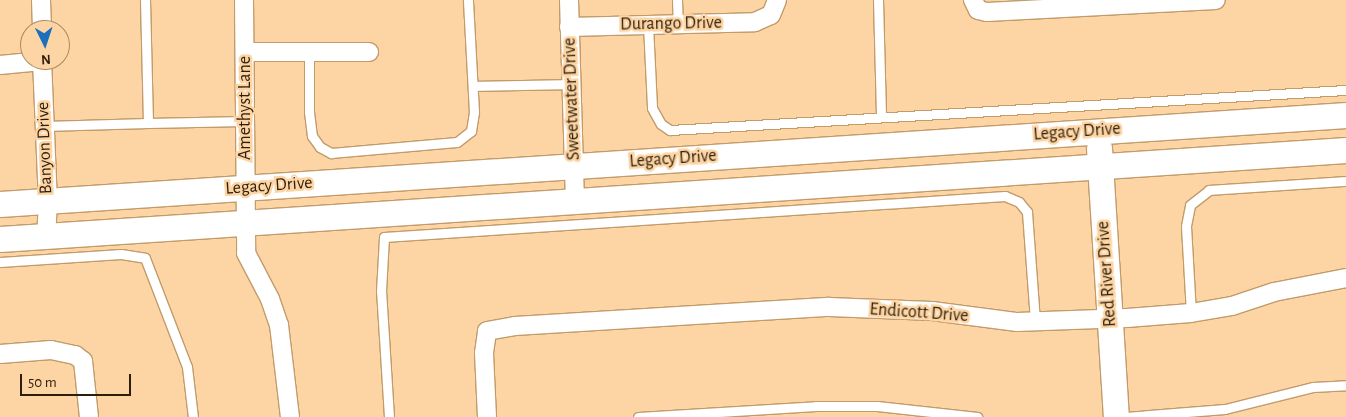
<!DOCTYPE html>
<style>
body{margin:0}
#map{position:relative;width:1346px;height:417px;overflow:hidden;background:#fdd4a3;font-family:"Alegreya Sans",sans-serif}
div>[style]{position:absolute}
.roads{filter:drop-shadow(1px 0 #c29b6b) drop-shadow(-1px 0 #c29b6b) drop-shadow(0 1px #c29b6b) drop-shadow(0 -1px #c29b6b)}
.lane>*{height:9px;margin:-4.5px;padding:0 4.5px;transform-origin:4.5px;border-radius:4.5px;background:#fff}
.street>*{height:18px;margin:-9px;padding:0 9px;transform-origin:9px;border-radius:9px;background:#fff}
.secondary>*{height:25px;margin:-12.5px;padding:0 12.5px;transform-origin:12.5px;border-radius:12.5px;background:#fff}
span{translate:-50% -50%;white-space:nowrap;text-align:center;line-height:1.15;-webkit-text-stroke:5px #fdd4a3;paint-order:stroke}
.street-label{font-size:18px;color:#2d1e0b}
.north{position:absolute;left:20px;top:20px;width:50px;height:50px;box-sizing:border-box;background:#fdd4a3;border:1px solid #aa8b66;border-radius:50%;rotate:176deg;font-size:14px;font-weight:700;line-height:20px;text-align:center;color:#2d1e0b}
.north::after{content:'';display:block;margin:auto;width:18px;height:22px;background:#1c6fbd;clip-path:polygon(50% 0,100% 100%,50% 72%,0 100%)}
.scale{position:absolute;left:20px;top:374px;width:111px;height:22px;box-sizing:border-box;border:2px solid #2d1e0b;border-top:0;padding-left:6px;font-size:15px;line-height:18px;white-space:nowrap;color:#2d1e0b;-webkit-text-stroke:4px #fdd4a3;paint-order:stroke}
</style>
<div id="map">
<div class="roads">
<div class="lane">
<div style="left:145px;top:0;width:123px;rotate:88.6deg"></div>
<div style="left:148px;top:123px;width:96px;rotate:-1.2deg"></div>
<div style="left:677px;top:0;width:24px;rotate:88deg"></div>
<div style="left:878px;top:0;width:117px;rotate:88.5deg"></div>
<div style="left:648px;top:25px;width:83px;rotate:87.2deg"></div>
<div style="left:652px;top:108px;width:18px;rotate:61deg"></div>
<div style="left:661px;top:124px;width:11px;rotate:34deg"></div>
<div style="left:670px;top:130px;width:677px;rotate:-3.39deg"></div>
<div style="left:309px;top:51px;width:61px;rotate:90deg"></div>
<div style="left:309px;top:112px;width:24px;rotate:83deg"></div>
<div style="left:312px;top:136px;width:14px;rotate:54deg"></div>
<div style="left:320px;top:147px;width:13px;rotate:29deg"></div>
<div style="left:331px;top:153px;width:126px;rotate:-5deg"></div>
<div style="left:457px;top:142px;width:18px;rotate:-38deg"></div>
<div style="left:471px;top:131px;width:19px;rotate:-81deg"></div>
<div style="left:474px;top:112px;width:112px;rotate:-93.1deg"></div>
<div style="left:474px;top:86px;width:96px;rotate:-1.2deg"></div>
<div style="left:44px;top:126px;width:104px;rotate:-1.7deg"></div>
<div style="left:0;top:262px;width:121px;rotate:-3.8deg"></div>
<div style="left:121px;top:254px;width:24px;rotate:9deg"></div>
<div style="left:145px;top:258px;width:117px;rotate:68.9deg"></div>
<div style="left:187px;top:367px;width:50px;rotate:83.2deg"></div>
<div style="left:1191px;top:313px;width:87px;rotate:-93.3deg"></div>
<div style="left:1186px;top:226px;width:21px;rotate:-79deg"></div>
<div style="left:1190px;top:205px;width:24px;rotate:-38deg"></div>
<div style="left:1209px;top:190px;width:137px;rotate:-3.8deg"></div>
<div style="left:389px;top:417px;width:126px;rotate:-93.6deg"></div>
<div style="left:381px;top:291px;width:54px;rotate:-86.8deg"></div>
<div style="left:384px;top:237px;width:622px;rotate:-3.78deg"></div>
<div style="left:1005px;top:196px;width:15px;rotate:23deg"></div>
<div style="left:1019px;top:202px;width:13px;rotate:51deg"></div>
<div style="left:1027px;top:212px;width:110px;rotate:85.8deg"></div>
<div style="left:638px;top:417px;width:178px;rotate:-3.5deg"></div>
<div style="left:816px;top:406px;width:61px"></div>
<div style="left:877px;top:406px;width:101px;rotate:6.3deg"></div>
<div style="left:1125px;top:417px;width:100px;rotate:-4.6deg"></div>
<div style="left:1225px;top:409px;width:91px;rotate:-14deg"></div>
<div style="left:1313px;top:387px;width:33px;rotate:-3deg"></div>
</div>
<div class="street">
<div style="left:41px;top:0;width:30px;rotate:88deg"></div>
<div style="left:244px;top:0;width:253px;rotate:89.5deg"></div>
<div style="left:246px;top:253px;width:52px;rotate:62.4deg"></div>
<div style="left:270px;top:299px;width:28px;rotate:71deg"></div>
<div style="left:279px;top:325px;width:93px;rotate:83.2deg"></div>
<div style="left:569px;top:0;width:199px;rotate:88.3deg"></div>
<div style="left:973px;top:0;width:11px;rotate:63deg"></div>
<div style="left:978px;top:10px;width:9px;rotate:13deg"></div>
<div style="left:987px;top:12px;width:229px;rotate:-3deg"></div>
<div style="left:569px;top:27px;width:186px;rotate:-1.5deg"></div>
<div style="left:755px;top:22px;width:17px;rotate:-24deg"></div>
<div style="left:771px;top:15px;width:16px;rotate:-68deg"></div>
<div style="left:245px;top:52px;width:124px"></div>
<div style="left:42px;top:60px;width:141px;rotate:87.6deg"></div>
<div style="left:48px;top:201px;width:34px;rotate:93deg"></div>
<div style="left:0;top:65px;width:42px;rotate:-5.4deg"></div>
<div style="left:0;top:354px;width:51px;rotate:-4.5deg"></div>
<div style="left:51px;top:350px;width:25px;rotate:12deg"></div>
<div style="left:75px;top:355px;width:10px;rotate:37deg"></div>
<div style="left:83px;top:361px;width:56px;rotate:83.9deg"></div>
<div style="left:487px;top:417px;width:64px;rotate:-92.7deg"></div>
<div style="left:484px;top:353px;width:22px;rotate:-82deg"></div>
<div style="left:487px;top:331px;width:28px;rotate:-10deg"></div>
<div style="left:515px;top:326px;width:315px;rotate:-3.5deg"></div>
<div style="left:829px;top:307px;width:103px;rotate:2.2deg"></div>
<div style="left:932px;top:311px;width:86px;rotate:7.4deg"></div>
<div style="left:1017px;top:322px;width:110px;rotate:-2.1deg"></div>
<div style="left:1127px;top:318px;width:64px;rotate:-4.5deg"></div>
<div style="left:1191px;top:313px;width:42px;rotate:-9.7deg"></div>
<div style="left:1232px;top:306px;width:44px;rotate:-18.4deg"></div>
<div style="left:1274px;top:292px;width:73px;rotate:-11deg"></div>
</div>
<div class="secondary">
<div style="left:1099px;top:148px;width:270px;rotate:86.4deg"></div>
<div style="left:0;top:204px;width:1349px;rotate:-3.78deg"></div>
<div style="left:0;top:239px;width:1349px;rotate:-3.78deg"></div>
</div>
</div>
<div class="street-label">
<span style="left:671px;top:24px;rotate:-1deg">Durango Drive</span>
<span style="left:572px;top:99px;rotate:-92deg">Sweetwater Drive</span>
<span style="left:245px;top:108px;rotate:-90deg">Amethyst Lane</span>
<span style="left:1077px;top:132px;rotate:-4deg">Legacy Drive</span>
<span style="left:45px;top:148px;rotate:-92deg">Banyon Drive</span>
<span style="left:673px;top:159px;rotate:-4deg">Legacy Drive</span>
<span style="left:269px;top:186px;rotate:-4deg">Legacy Drive</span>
<span style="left:1107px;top:274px;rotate:-94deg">Red River Drive</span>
<span style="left:919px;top:313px;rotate:4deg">Endicott Drive</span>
</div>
<div class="north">N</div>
<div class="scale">50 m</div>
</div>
